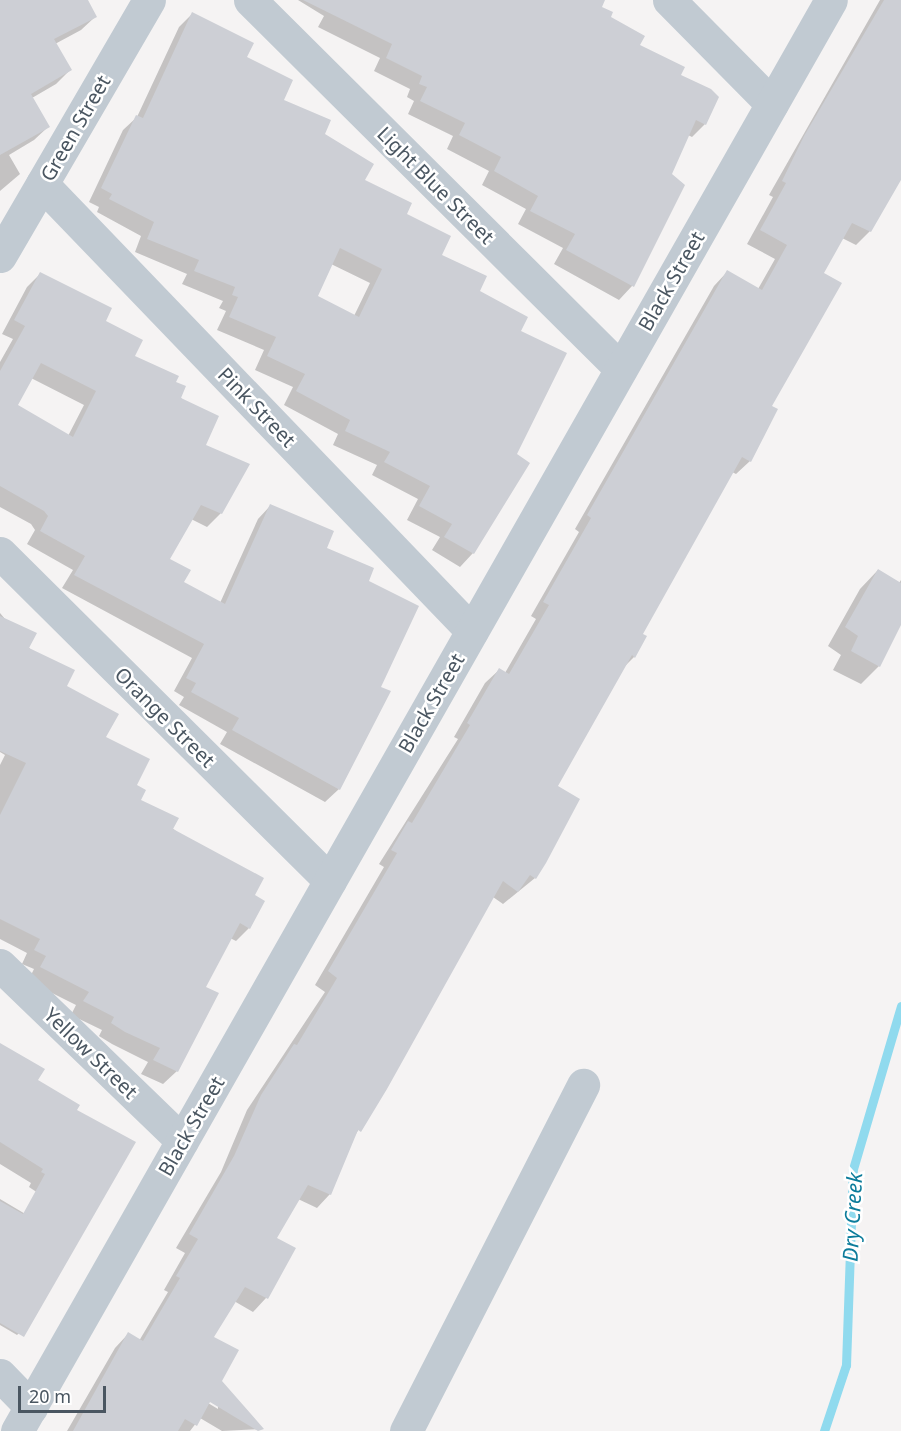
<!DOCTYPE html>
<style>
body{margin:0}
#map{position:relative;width:901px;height:1431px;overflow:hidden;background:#f5f3f3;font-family:"Noto Sans",sans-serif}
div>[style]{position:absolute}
.shadow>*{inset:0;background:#0003}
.stream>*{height:9px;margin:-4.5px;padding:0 4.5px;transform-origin:4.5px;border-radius:4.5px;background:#90daee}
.building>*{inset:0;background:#cdcfd5}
.minor>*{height:33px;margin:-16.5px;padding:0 16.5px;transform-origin:16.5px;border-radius:16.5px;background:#c1cad2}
span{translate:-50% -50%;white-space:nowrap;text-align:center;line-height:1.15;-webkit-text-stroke:5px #fff;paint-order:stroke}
.street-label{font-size:20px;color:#4a5661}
.water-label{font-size:21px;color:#0c7c9b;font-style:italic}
.scale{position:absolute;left:18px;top:1386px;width:88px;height:27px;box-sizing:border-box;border:3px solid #4a5661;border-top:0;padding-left:8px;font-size:18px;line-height:21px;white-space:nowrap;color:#4a5661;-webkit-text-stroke:4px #fff;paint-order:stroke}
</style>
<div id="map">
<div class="shadow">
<div style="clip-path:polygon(0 0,86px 0,95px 17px,81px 30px,55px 44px,70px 70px,56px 84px,32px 98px,48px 127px,34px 140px,9px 155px,20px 174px,0 191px)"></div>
<div style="clip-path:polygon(298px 0,603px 0,600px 7px,609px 18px,638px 46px,680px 76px,705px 124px,692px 137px,688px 135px,671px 174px,684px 185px,632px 286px,619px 300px,554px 264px,563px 248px,518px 224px,526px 209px,482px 185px,489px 171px,447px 149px,453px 136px,408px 114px,414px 101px,407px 97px,410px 89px,374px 71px,380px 58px,318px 27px,324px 16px)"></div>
<div style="clip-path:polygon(evenodd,880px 0,901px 0,901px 176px,870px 231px,856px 245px,842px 238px,822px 274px,750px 461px,736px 474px,732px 472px,641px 634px,634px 657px,623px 668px,556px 787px,535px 878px,503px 904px,493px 897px,353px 1139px,330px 1194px,317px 1208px,298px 1199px,275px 1238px,266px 1298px,253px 1312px,234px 1301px,212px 1337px,220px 1381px,262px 1429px,222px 1431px,200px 1418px,190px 1431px,67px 1431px,115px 1348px,128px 1334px,139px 1341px,168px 1292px,164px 1290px,185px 1253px,176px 1248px,221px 1172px,247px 1110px,325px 992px,315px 985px,384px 867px,379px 864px,458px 739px,454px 737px,485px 683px,499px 670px,505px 673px,536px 619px,531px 616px,579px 532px,575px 529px,714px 286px,727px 272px,758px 289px,775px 259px,747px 244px,773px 197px,769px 195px,880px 0,204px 1397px,218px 1406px,218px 1409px,203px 1400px,204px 1397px)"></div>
<div style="clip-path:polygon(evenodd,192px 14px,245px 58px,282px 101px,323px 135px,363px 180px,405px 215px,440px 256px,519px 331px,515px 454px,473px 553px,460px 567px,432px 550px,440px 537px,407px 520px,418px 499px,372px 475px,377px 465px,333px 445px,338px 434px,284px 405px,293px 387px,255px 370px,264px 350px,217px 330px,226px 311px,219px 308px,223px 301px,182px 284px,187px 274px,135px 252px,141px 236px,97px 212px,99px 207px,89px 202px,123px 130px,137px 117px,179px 27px,192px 14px,331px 264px,370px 283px,354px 316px,316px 297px,331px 264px)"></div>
<div style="clip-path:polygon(evenodd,40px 274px,104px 321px,133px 357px,174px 383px,204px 445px,248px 465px,221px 513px,207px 527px,191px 519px,168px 559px,182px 582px,220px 603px,258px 519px,271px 505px,367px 581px,379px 688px,339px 789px,325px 802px,220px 744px,227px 732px,179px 705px,184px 697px,174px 691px,192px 658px,62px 588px,73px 570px,27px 544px,35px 530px,31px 524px,0 507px,0 362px,13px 339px,2px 334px,27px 287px,40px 274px,31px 378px,84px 405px,68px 436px,16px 405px,31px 378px)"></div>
<div style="clip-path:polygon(878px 570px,899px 583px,901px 580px,901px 622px,879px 666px,861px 684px,833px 670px,841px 655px,828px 646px,860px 589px)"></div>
<div style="clip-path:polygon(0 613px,104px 737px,139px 800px,253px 896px,249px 928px,236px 941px,230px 938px,204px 987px,177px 1071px,163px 1084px,141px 1074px,148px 1062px,112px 1044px,99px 1036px,102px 1030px,71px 1015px,76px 1005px,28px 981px,34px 969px,22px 964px,27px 953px,0 939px,0 765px,5px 755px,0 752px)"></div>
<div style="clip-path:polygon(0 1045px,36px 1081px,75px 1110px,83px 1223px,29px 1187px,31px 1183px,0 1164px)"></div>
<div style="clip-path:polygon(0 1199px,76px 1244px,31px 1322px,17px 1335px,0 1325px)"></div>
</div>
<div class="stream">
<div style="left:824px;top:1431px;width:70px;rotate:-71.6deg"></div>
<div style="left:846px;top:1365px;width:196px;rotate:-88deg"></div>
<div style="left:853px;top:1169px;width:170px;rotate:-73.6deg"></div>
</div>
<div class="building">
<div style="clip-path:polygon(0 0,88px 0,97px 17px,54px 39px,72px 70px,31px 94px,50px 127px,0 155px)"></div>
<div style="clip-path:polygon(303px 0,605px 0,602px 7px,613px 12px,611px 17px,645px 36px,640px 45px,685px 67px,681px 75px,711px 89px,719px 97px,706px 125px,696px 120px,672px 174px,685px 185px,634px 287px,566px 250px,575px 234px,530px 211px,538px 196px,494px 171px,501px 157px,459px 135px,465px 123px,420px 101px,427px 87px,419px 84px,422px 76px,386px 58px,392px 44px)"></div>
<div style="clip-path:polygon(884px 0,901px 0,901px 180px,871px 232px,852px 223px,824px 273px,842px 283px,772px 406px,778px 409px,751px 462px,742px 457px,643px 634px,647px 636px,635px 658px,632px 655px,558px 786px,580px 799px,546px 863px,536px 879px,530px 875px,518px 892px,503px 881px,387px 1089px,361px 1132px,358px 1130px,331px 1195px,308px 1185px,277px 1238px,296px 1248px,268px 1299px,245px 1287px,214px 1337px,239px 1350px,222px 1381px,264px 1429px,258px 1431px,210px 1402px,197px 1426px,185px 1419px,178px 1431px,73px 1431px,128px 1332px,143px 1341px,180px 1278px,176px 1276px,198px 1239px,189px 1234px,234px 1156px,261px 1095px,294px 1044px,297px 1045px,337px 978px,328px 971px,397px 853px,391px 850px,408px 821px,412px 823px,470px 725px,467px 723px,499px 668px,509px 674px,549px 605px,543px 602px,591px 518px,587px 515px,727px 270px,762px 290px,787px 245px,760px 230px,786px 183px,782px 181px,804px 136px)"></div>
<div style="clip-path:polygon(evenodd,192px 12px,254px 43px,247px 57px,293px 80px,284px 100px,331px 120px,325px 134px,374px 164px,365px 180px,412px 203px,407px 214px,451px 236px,442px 255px,487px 276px,480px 291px,528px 317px,521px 331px,567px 353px,517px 454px,530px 463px,474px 554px,444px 537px,452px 524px,419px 506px,430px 486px,384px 462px,390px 452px,345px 431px,350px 420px,296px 391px,305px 374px,267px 356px,276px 337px,229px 317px,238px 297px,232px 295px,235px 287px,194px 271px,199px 260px,147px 239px,154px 222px,109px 199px,112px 194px,101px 188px,136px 115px,143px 118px,192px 12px,340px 248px,382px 269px,359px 317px,318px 296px,340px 248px)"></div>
<div style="clip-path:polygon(evenodd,40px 272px,112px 308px,106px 321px,143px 340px,135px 356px,179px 376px,176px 382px,186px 386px,181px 398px,219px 416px,206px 445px,250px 464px,222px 514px,201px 505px,170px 559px,191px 570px,184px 582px,225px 604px,270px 504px,334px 531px,327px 548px,374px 568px,369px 581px,419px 606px,381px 687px,391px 691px,340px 790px,232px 730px,239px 718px,191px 692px,196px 683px,186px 678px,204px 644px,74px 575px,85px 556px,40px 531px,48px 516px,44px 511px,0 486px,0 371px,25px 326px,14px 320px,40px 272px,41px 363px,96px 391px,73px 437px,18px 405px,41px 363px)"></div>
<div style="clip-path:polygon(878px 569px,901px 583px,901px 625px,880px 667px,851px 651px,858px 636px,845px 627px)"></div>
<div style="clip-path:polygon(0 616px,37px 633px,29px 648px,75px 670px,67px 686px,119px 714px,106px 737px,150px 759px,137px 785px,146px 790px,141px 800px,179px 818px,173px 829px,264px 878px,255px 895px,265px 901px,250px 929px,240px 923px,206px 987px,219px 993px,178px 1072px,153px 1060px,160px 1048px,125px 1032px,111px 1023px,114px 1017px,83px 1001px,89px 992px,40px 967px,46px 956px,34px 950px,40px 939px,0 919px,0 815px,26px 763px,0 751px)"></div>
<div style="clip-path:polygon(0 1043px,45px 1069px,38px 1080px,80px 1105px,77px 1110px,136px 1142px,24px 1337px,0 1323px,0 1201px,23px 1214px,45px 1174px,41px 1172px,43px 1169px,0 1142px)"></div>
</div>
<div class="minor">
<div style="left:250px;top:0;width:523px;rotate:44.85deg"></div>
<div style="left:669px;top:0;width:146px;rotate:45.3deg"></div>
<div style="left:42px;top:184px;width:620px;rotate:46.11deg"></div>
<div style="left:0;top:256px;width:296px;rotate:-59.8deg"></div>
<div style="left:0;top:553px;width:465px;rotate:44.8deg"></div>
<div style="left:0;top:965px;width:253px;rotate:44deg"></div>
<div style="left:0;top:1375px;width:45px;rotate:45.9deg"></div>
<div style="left:17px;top:1431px;width:1646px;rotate:-60.37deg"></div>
<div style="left:406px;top:1431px;width:389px;rotate:-62.9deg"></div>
</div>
<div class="street-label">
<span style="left:75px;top:128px;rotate:-60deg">Green Street</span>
<span style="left:436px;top:185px;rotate:45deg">Light Blue Street</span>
<span style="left:671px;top:281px;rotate:-60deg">Black Street</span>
<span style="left:257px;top:407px;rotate:46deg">Pink Street</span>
<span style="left:431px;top:703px;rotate:-60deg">Black Street</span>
<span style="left:165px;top:717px;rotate:45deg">Orange Street</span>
<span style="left:91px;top:1053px;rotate:44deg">Yellow Street</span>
<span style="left:191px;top:1126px;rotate:-60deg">Black Street</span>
</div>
<div class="water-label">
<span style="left:852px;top:1217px;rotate:-87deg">Dry Creek</span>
</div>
<div class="scale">20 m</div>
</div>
